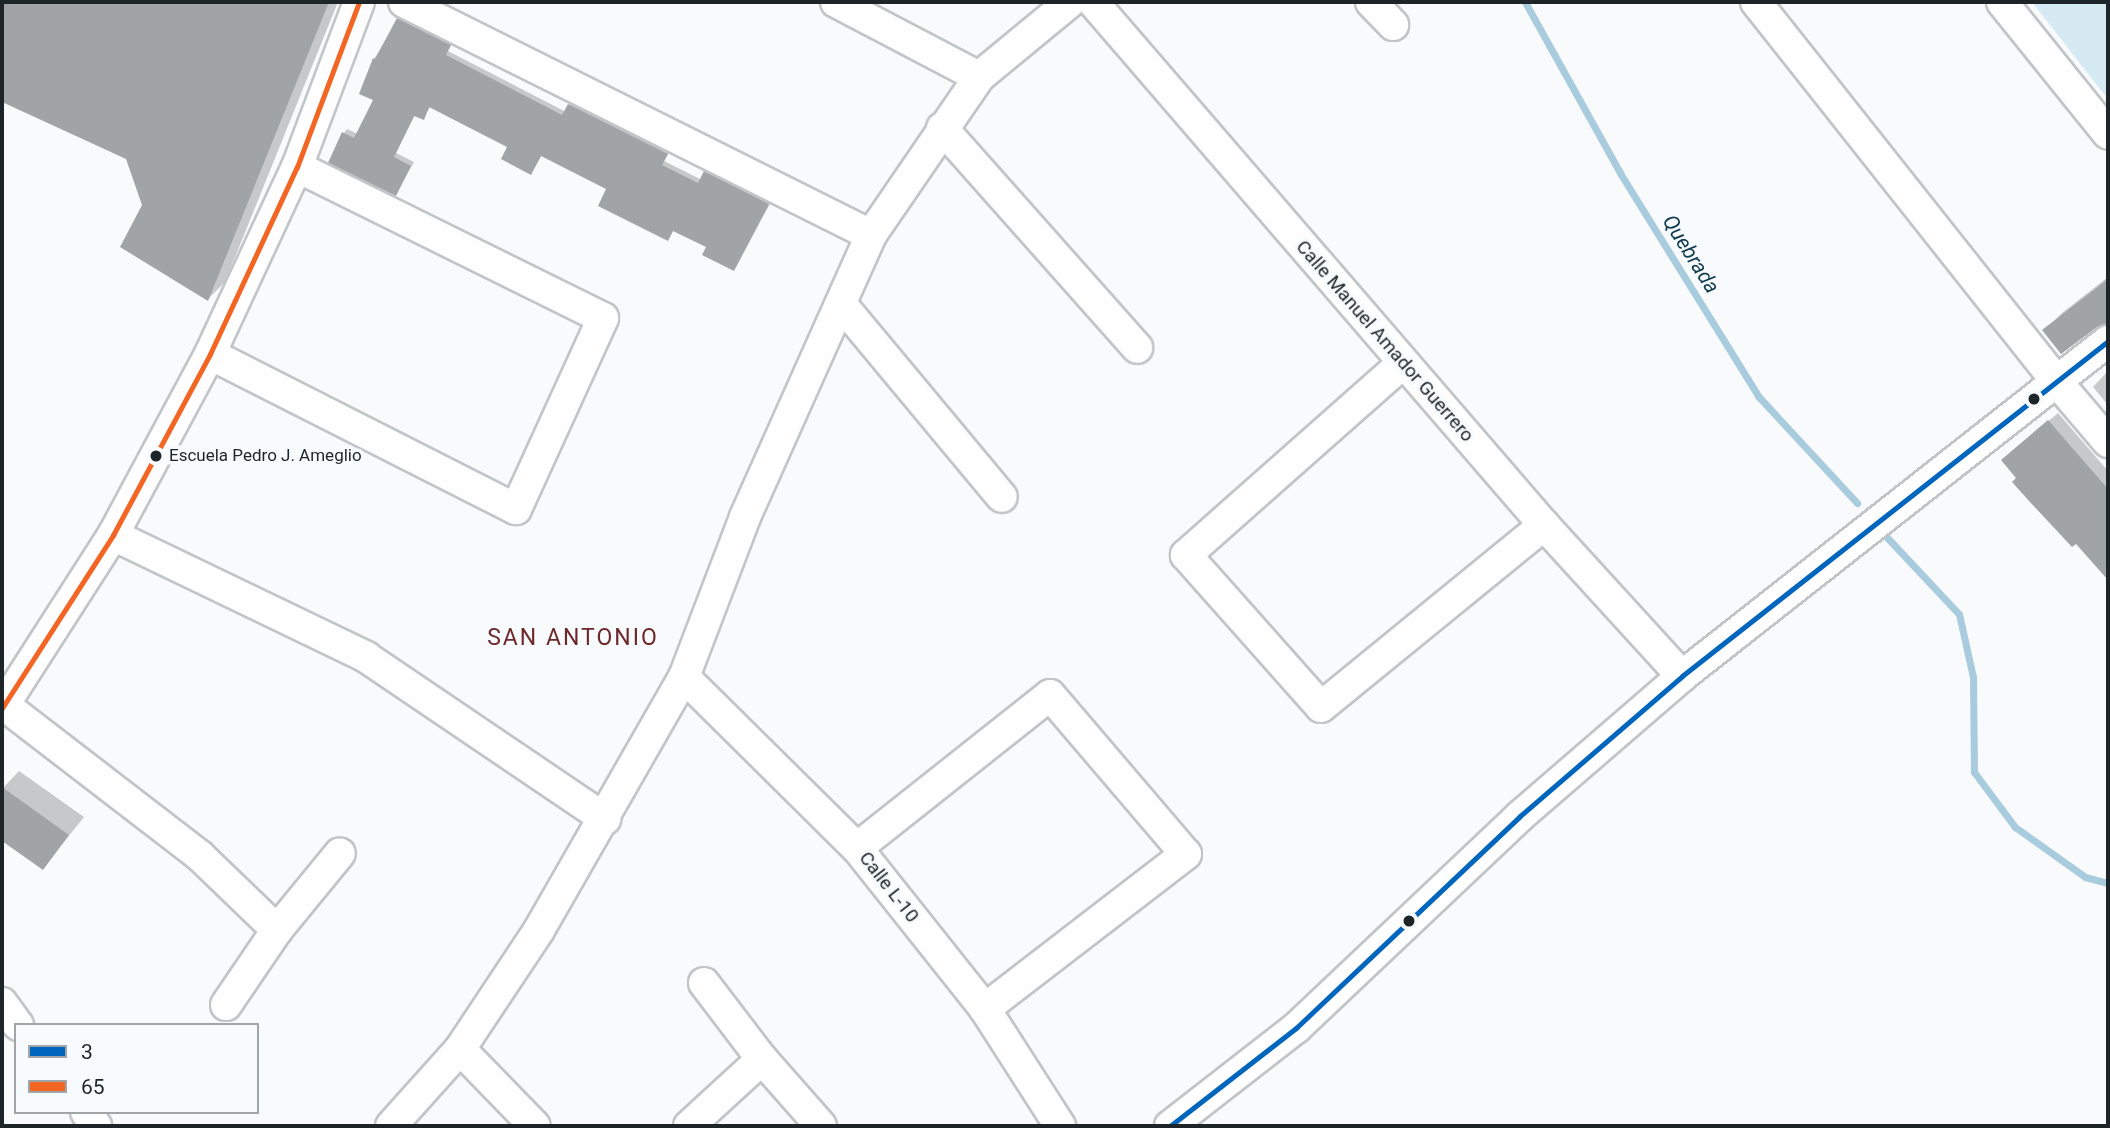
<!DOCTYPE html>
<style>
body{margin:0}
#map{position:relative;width:2110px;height:1128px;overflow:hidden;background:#f8fafc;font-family:Roboto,sans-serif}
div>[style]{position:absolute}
.green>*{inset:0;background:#d6eaf4}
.shadow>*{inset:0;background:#0003}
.stream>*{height:7px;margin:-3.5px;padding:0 3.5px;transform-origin:3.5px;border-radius:3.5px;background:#a8cbde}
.building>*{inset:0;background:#a1a4a7}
.roads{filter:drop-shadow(2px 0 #c1c5c8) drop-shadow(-2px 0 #c1c5c8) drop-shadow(0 2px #c1c5c8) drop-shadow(0 -2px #c1c5c8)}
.minor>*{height:30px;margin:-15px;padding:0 15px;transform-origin:15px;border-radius:15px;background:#fefeff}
.bus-1>*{height:5px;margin:-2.5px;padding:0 2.5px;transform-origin:2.5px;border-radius:2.5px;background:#0065bd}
.bus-2>*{height:5px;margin:-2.5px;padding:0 2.5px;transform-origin:2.5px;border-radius:2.5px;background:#f26522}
.dots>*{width:19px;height:19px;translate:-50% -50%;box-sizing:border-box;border:4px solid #f7fbfd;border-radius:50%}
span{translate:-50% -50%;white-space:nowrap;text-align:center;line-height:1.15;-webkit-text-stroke:7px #f7fbfd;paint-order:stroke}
.bus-label{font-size:17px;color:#1e2529}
.left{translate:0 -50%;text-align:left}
.street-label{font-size:19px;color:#1e2529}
.water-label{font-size:21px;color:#103b4e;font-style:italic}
.quarter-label{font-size:23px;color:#6e282a;letter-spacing:2px}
.frame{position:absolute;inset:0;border:4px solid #1e2529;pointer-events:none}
.legend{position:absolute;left:14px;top:1023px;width:245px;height:91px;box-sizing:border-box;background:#f7fbfd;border:2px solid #a0a5a8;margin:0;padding:9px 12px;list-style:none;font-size:21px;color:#1e2529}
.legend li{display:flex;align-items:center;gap:14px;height:35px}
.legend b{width:35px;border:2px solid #a0a5a8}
</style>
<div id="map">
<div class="green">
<div style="clip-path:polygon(2032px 2px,2108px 2px,2108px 97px,2107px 98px)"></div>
</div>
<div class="shadow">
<div style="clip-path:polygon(2px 2px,338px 2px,225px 282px,208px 299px,144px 205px,127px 157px,2px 100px)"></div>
<div style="clip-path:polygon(402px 15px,453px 41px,448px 51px,566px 112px,573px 101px,670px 150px,664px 161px,702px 180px,709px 169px,772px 200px,737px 265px,734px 269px,708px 247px,674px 229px,667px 239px,609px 189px,542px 155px,531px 173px,510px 146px,431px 106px,423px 118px,415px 115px,396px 153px,414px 162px,396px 194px,344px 133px,347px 129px,358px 134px,375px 99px,374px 59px)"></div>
<div style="clip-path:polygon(2108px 277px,2108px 323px,2045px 330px,2062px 313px)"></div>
<div style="clip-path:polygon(2108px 371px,2108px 405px,2093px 387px)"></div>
<div style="clip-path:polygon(2058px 413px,2108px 471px,2108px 577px,2019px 478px,2011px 452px)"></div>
<div style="clip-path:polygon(19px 771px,84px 817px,43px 868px,2px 839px,2px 789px)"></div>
</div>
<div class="stream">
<div style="left:1525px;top:2px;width:196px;rotate:60.9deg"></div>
<div style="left:1620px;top:173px;width:262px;rotate:58.2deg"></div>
<div style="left:1758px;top:396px;width:146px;rotate:47.2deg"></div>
<div style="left:1881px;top:531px;width:114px;rotate:46.8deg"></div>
<div style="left:1959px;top:614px;width:65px;rotate:77.5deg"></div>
<div style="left:1973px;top:677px;width:95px;rotate:89.4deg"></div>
<div style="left:1974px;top:772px;width:69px;rotate:53.3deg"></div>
<div style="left:2015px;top:827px;width:86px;rotate:35.5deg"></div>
<div style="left:2085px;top:877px;width:24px;rotate:15deg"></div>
</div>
<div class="building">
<div style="clip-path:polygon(2px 2px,329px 2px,208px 301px,120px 247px,142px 205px,126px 159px,2px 102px)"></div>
<div style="clip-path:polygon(397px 18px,451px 45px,446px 55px,562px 115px,568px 104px,668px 154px,662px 165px,698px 183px,704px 171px,769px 204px,734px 271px,702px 255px,706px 247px,673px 231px,668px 241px,598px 206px,606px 189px,541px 156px,531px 175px,501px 159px,507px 147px,429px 107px,424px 120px,414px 116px,394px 157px,411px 166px,396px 196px,328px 163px,342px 132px,354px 138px,373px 100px,359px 94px,373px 58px,375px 59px)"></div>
<div style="clip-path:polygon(2108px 279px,2108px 324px,2097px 327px,2061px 354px,2042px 330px)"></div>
<div style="clip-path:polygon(2048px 420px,2108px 489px,2108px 580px,2076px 544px,2072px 547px,2030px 502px,2012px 482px,2016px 478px,2001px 460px)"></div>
<div style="clip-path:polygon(2px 787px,69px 835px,43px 870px,2px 841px)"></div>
</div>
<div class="roads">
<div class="minor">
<div style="left:404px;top:2px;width:522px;rotate:26.52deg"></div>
<div style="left:836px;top:2px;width:161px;rotate:27.7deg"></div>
<div style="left:1093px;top:2px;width:691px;rotate:49.23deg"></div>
<div style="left:1544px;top:525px;width:205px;rotate:47.6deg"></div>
<div style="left:1371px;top:2px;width:32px;rotate:46deg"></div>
<div style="left:1756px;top:2px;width:485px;rotate:51.6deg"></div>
<div style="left:2057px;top:382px;width:79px;rotate:49.6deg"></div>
<div style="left:2002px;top:2px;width:169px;rotate:51.2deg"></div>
<div style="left:942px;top:128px;width:294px;rotate:48.4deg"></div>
<div style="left:841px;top:304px;width:251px;rotate:50.2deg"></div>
<div style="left:210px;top:354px;width:343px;rotate:26.9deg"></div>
<div style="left:516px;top:509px;width:210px;rotate:-65.5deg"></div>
<div style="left:603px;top:318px;width:341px;rotate:-153.7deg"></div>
<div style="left:1403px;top:363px;width:290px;rotate:138.5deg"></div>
<div style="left:1186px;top:555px;width:203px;rotate:48.4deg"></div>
<div style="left:1321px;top:707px;width:288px;rotate:-39.2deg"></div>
<div style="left:113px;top:535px;width:281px;rotate:25.7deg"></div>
<div style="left:366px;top:657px;width:289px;rotate:34.1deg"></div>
<div style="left:684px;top:677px;width:243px;rotate:44.7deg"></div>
<div style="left:857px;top:848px;width:206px;rotate:51.5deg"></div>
<div style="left:985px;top:1009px;width:139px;rotate:57.3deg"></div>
<div style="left:4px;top:705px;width:247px;rotate:37.6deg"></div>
<div style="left:200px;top:856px;width:107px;rotate:43.9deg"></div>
<div style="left:2px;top:708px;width:206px;rotate:-57.3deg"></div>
<div style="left:113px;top:535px;width:205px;rotate:-61.8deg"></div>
<div style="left:210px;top:354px;width:206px;rotate:-65.1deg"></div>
<div style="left:297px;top:167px;width:176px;rotate:-69.4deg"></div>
<div style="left:857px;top:848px;width:246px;rotate:-38.4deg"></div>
<div style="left:1050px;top:695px;width:209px;rotate:49.5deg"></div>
<div style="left:1186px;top:854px;width:254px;rotate:142.4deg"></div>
<div style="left:704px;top:983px;width:96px;rotate:52.7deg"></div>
<div style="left:762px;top:1059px;width:89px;rotate:48.6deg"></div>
<div style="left:2px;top:1003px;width:27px;rotate:54deg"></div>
<div style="left:226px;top:1005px;width:91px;rotate:-55.8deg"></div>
<div style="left:277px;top:930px;width:99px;rotate:-50.7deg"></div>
<div style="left:460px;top:1049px;width:107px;rotate:45.8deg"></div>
<div style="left:86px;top:1112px;width:17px;rotate:54deg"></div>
<div style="left:391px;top:1126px;width:103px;rotate:-48.1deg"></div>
<div style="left:460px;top:1049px;width:143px;rotate:-56.4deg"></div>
<div style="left:539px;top:930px;width:292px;rotate:-60.2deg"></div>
<div style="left:684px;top:677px;width:171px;rotate:-69.1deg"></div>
<div style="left:745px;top:517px;width:309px;rotate:-65.9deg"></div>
<div style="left:871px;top:235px;width:191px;rotate:-55.6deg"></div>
<div style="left:979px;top:77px;width:118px;rotate:-39.5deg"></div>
<div style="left:689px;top:1126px;width:99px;rotate:-42.5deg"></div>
<div style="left:1170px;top:1126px;width:160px;rotate:-37.9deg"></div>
<div style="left:1296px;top:1028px;width:308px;rotate:-43.4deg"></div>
<div style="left:1520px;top:816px;width:214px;rotate:-40.8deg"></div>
<div style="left:1682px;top:676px;width:542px;rotate:-38.18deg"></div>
</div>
</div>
<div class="bus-1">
<div style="left:1170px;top:1126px;width:160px;rotate:-37.9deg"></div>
<div style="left:1296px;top:1028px;width:308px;rotate:-43.4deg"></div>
<div style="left:1520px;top:816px;width:214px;rotate:-40.8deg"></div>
<div style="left:1682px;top:676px;width:542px;rotate:-38.18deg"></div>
</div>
<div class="bus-2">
<div style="left:2px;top:708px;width:206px;rotate:-57.3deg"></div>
<div style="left:113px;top:535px;width:205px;rotate:-61.8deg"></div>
<div style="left:210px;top:354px;width:206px;rotate:-65.1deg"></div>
<div style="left:297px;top:167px;width:176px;rotate:-69.4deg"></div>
</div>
<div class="dots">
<div style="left:2034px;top:399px;background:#1e2529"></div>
<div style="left:156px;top:456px;background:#1e2529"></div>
<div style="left:1409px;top:921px;background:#1e2529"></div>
</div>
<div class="bus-label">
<span class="left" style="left:169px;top:456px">Escuela Pedro J. Ameglio</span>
</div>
<div class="street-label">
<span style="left:1385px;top:341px;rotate:49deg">Calle Manuel Amador Guerrero</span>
<span style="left:889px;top:887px;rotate:52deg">Calle L-10</span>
</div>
<div class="water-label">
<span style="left:1691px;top:254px;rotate:58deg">Quebrada</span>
</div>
<div class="quarter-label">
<span style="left:573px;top:638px">SAN ANTONIO</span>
</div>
<div class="frame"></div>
<ul class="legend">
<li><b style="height:9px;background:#0065bd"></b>3</li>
<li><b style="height:9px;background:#f26522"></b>65</li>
</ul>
</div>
